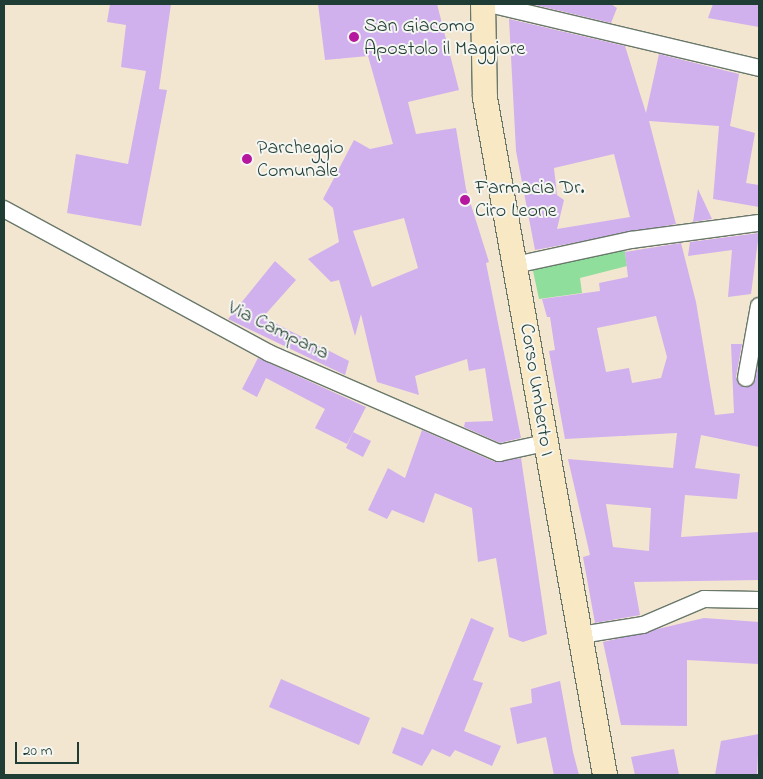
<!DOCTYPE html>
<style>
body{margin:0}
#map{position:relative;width:763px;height:779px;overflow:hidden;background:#f2e6d0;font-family:"Indie Flower",sans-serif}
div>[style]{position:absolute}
.green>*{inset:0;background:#8fde9c}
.building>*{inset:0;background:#d1b0ee}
.roads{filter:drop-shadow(1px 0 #69786b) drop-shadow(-1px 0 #69786b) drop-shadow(0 1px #69786b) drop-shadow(0 -1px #69786b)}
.street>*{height:16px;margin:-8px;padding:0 8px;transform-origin:8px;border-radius:8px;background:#fff}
.secondary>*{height:24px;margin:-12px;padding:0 12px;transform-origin:12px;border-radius:12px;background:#f8e8c3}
.dots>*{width:14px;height:14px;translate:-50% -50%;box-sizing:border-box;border:2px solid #f6f6f2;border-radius:50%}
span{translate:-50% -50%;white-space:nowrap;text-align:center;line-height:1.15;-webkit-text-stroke:4px #f6f6f2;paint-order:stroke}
.poi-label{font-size:20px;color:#1f3d34}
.left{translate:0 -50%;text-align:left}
.street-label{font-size:20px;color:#1f3d34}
.frame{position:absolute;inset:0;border:5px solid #1f3d34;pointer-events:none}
.scale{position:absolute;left:15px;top:742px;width:64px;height:22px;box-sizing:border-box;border:2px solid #1f3d34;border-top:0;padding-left:6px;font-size:15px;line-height:18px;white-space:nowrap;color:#1f3d34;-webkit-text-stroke:4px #f6f6f2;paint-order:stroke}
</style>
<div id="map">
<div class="green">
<div style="clip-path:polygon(624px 246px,627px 266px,580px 278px,582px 293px,539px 299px,532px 266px)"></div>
</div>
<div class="building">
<div style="clip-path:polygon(110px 4px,171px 4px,159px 89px,167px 90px,141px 226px,67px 213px,76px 154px,128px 164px,146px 71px,121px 67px,126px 25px,107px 22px)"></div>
<div style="clip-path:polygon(evenodd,318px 4px,437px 4px,459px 90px,408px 102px,416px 134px,456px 128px,466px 189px,489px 262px,486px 263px,521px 438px,500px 443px,464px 427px,465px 422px,493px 421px,485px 368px,469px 371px,467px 359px,415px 376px,419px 395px,377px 382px,361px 314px,355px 336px,339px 280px,331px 282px,308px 259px,339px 242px,333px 208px,323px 199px,354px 140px,370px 149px,393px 144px,368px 56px,325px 60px,318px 4px,404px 218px,418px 268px,372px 287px,353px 231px,404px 218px)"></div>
<div style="clip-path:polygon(531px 4px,611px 4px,617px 8px,611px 23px)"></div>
<div style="clip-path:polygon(713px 4px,759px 4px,759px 27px,708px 18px)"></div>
<div style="clip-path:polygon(evenodd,509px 19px,625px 46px,646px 113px,659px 54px,739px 74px,730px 126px,755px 133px,746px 183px,759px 185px,759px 207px,713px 199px,719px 126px,649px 121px,676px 224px,535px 250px,516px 151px,509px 19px,614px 154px,630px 217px,557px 229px,564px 200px,557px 195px,554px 168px,614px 154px)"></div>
<div style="clip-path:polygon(698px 189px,712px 219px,693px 222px)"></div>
<div style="clip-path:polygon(759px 233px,751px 294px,728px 297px,732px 250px,688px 256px,690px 242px)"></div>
<div style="clip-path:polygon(evenodd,681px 243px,696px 302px,715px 415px,734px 413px,731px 344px,742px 344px,736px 377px,740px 386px,754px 384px,759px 361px,759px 447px,701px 435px,695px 468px,740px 474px,737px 499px,685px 495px,681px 537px,759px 532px,759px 580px,634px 582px,640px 615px,595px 623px,583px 557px,590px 555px,568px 459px,673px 468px,677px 433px,565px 439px,549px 351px,555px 350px,550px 317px,547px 317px,542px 299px,600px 291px,599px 283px,628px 277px,625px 252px,681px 243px,656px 316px,667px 357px,661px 378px,632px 383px,629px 368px,606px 372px,597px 328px,656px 316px,681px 243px,606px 504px,651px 508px,649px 551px,613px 547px,606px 504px)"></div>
<div style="clip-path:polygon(275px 261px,296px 280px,263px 317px,349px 361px,345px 375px,228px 319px)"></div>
<div style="clip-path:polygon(258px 358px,366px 407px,347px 444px,315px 428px,325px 409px,266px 378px,257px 397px,242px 389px)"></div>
<div style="clip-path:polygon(422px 430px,495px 462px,521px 458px,547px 634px,523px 642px,509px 637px,496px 558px,478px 562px,472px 508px,435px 493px,424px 523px,392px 510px,387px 519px,368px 510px,388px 468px,405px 478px)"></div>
<div style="clip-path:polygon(353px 432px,371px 441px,363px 457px,346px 448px)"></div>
<div style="clip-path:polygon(471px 618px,494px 628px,473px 680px,483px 683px,464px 731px,501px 746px,492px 766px,455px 750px,450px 757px,432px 749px,422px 766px,392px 753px,402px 727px,423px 735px)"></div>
<div style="clip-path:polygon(704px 618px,759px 622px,759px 664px,687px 660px,687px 726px,621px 725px,603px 642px)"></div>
<div style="clip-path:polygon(281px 679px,370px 718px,359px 745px,269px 707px)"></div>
<div style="clip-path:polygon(560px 681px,573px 752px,579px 775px,554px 775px,546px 737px,517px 744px,510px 708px,532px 703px,531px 689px)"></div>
<div style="clip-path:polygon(759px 734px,757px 775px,715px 775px,721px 741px)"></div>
<div style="clip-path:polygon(674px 749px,679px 775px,635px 775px,631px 757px)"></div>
</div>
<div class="roads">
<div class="street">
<div style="left:489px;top:4px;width:277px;rotate:13.3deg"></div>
<div style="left:4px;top:209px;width:302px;rotate:28.5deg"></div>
<div style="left:269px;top:353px;width:251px;rotate:23.5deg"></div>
<div style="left:499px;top:453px;width:47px;rotate:-12.3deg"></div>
<div style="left:515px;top:265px;width:119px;rotate:-12.2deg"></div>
<div style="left:631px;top:240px;width:129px;rotate:-7.6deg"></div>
<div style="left:746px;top:378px;width:73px;rotate:-79.8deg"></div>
<div style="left:581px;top:635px;width:63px;rotate:-9.2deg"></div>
<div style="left:643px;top:625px;width:66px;rotate:-23.1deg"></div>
<div style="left:704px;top:599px;width:55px;rotate:1deg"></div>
</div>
<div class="secondary">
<div style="left:483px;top:4px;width:94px;rotate:88.8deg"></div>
<div style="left:485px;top:98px;width:688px;rotate:79.95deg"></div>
</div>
</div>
<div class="dots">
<div style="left:354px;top:37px;background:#b5179e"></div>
<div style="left:247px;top:159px;background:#b5179e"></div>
<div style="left:465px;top:200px;background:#b5179e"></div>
</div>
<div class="poi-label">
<span class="left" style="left:364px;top:38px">San Giacomo<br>Apostolo il Maggiore</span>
<span class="left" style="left:257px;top:160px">Parcheggio<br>Comunale</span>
<span class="left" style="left:475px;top:200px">Farmacia Dr.<br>Ciro Leone</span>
</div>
<div class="street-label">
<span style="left:278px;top:331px;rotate:26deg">Via Campana</span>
<span style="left:536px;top:390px;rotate:81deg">Corso Umberto I</span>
</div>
<div class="frame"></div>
<div class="scale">20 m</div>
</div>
